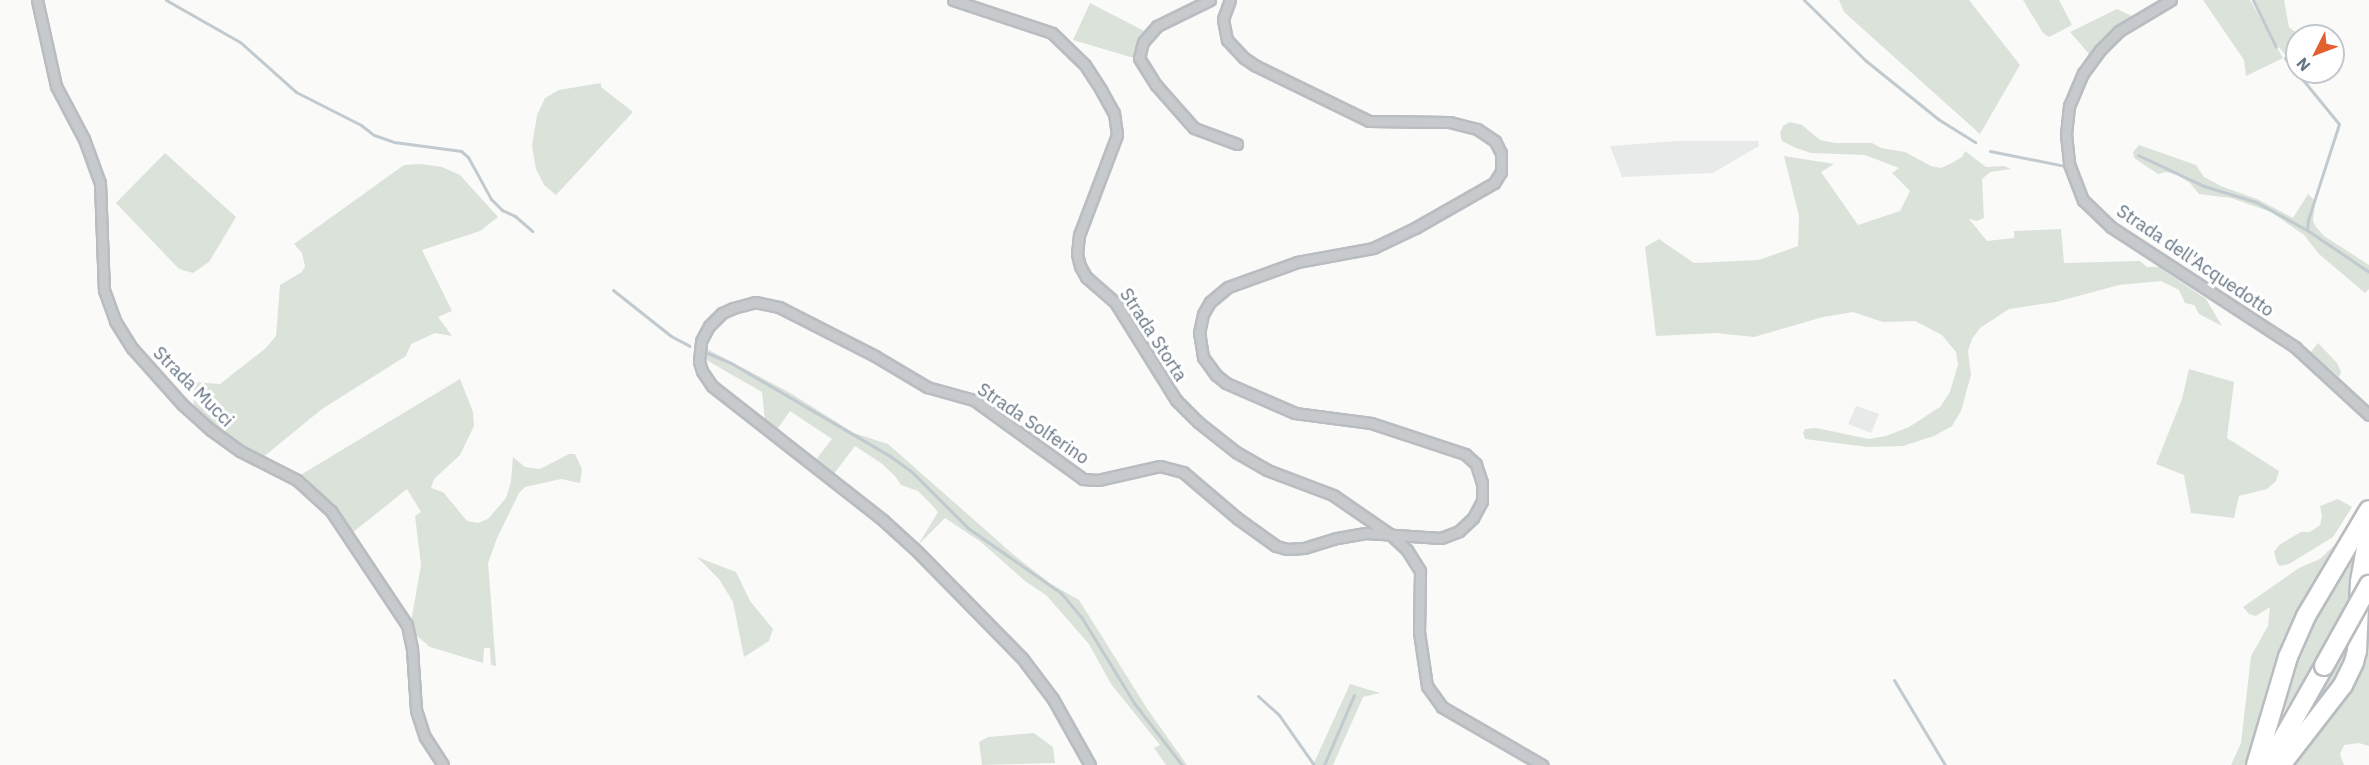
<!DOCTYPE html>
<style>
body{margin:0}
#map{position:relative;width:2369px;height:765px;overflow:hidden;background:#fafaf8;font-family:"IBM Plex Sans",sans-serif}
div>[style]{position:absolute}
.built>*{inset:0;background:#e8e9e9}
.green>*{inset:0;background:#dbe2d9}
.stream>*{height:3px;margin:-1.5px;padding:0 1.5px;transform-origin:1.5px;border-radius:1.5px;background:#c1cacf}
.roads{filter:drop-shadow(2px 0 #b9bcc0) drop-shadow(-2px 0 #b9bcc0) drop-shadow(0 2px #b9bcc0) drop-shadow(0 -2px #b9bcc0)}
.street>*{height:9px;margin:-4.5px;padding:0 4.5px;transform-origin:4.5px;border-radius:4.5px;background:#c6cacd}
.highway>*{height:18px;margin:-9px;padding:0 9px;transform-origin:9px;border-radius:9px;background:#fff}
.bridges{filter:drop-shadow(2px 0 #b9bcc0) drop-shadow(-2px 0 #b9bcc0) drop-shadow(0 2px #b9bcc0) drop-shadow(0 -2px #b9bcc0)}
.highway-bridge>*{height:18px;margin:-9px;padding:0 9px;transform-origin:9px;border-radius:9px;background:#fff}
span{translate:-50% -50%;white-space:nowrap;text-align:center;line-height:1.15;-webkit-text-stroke:6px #fff;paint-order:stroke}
.street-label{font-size:18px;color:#657483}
.north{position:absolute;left:2285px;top:24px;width:60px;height:60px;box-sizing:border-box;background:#fff;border:2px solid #c1c7cd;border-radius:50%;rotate:228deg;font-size:16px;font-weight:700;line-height:24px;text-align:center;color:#657483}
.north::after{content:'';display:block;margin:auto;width:21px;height:27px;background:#e3612e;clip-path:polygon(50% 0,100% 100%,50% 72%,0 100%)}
</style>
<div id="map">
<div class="built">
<div style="clip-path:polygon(1678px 141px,1758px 141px,1759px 146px,1713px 173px,1622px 177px,1610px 146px)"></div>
<div style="clip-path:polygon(1856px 406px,1879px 414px,1871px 433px,1848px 424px)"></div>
</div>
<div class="green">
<div style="clip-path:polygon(1839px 0,1969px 0,2020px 65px,1980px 134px,1844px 12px)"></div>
<div style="clip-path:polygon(2023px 0,2059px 0,2072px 25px,2049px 37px,2043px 33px)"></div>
<div style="clip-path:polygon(2203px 0,2250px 0,2283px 58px,2246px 76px,2244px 60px)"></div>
<div style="clip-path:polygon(2254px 0,2284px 0,2289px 27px,2300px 36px,2297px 36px,2297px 69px,2277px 45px)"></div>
<div style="clip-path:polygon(1090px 3px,1146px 32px,1134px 58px,1073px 40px)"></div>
<div style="clip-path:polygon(2117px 9px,2136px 18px,2089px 54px,2070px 32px)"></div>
<div style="clip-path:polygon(601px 83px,601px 87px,633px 112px,556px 195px,544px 185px,536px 169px,532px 146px,537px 115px,545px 98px,559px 90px)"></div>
<div style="clip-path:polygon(1790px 122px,1802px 125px,1820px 140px,1835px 143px,1872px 143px,1881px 148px,1905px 152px,1931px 166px,1941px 168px,1952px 163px,1962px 157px,1965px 151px,1986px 167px,2004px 166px,2011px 169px,1990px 172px,1982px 179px,1984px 218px,1977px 221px,1969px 219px,1987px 241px,2014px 238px,2014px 231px,2061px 229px,2064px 263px,2140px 261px,2147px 267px,2159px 267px,2206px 299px,2222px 326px,2199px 314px,2194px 305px,2185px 303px,2179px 290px,2161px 281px,2119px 285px,2056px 302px,2009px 309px,1980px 328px,1972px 339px,1968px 351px,1971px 375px,1961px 411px,1952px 426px,1934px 436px,1903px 446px,1868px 447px,1805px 439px,1803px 433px,1805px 429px,1816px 428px,1869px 439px,1886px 436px,1909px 427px,1940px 407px,1950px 392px,1958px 364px,1956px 352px,1942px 335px,1915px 321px,1883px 322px,1853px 312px,1823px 317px,1754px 337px,1716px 333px,1656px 336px,1645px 247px,1659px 239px,1694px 263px,1759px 260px,1798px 246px,1799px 216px,1784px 156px,1834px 164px,1821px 172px,1858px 225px,1900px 211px,1910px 191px,1892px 173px,1899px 168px,1865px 155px,1811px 153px,1796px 148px,1782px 141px,1780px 133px,1783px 126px)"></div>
<div style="clip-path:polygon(2139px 145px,2196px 165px,2204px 177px,2223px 187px,2257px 199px,2293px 218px,2308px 194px,2315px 201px,2313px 221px,2316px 227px,2324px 236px,2369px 265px,2369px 289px,2365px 293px,2319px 254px,2304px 235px,2271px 212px,2231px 198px,2199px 194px,2190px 183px,2177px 175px,2166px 172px,2158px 174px,2134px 158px,2133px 152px)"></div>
<div style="clip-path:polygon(165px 153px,236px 217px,209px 262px,193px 273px,179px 269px,116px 203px)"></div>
<div style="clip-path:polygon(421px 164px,442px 167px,460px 175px,498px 217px,480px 231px,422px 250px,452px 311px,438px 317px,452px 336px,435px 333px,411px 344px,406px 356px,322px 409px,262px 458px,245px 449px,206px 421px,194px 408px,192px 382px,220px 384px,266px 348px,276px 336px,280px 285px,302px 272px,305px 266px,302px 253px,294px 244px,404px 165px)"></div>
<div style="clip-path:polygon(2318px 343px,2337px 363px,2341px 372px,2339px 377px,2311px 352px)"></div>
<div style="clip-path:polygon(707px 349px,787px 391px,854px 433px,888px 444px,1015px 556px,1051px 584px,1079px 600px,1148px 710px,1187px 765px,1166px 765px,1154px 748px,1160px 745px,1111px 684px,1089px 644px,1046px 595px,1025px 581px,981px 542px,945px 518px,918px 545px,938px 512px,931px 504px,918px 491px,901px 485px,895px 476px,881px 463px,855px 446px,833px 475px,815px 461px,832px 439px,790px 411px,776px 431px,765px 421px,762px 392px,708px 361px,705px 356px)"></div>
<div style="clip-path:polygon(2189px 369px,2234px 382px,2227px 438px,2279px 471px,2276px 481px,2267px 489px,2239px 496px,2234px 518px,2191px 513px,2184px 475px,2156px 464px,2182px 399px)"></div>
<div style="clip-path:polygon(460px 379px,473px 412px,474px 426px,460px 455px,434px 479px,431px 488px,443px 492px,467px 521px,478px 523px,488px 519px,506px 498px,511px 482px,513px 457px,525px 467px,540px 469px,569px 454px,575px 454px,582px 469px,580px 483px,561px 479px,525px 487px,519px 493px,497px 538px,488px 563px,496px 666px,491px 665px,490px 648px,484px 648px,483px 663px,430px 647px,415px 634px,411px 622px,421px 565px,415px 516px,421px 512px,407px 489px,352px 533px,327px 500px,302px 474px)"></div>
<div style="clip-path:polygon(2338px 499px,2352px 507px,2333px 537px,2289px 564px,2280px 566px,2277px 563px,2274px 552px,2279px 545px,2301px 532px,2310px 532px,2320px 525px,2322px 517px,2320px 506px)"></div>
<div style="clip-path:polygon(2367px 519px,2360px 567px,2347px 611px,2278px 721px,2289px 665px)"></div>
<div style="clip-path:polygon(2348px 532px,2248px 765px,2231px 765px,2241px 743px,2251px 656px,2268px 626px,2270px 607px,2256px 616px,2249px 614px,2243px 607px,2299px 568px,2320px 559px)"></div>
<div style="clip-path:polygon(697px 557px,736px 572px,750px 601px,773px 629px,769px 641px,744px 657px,733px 602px,719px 579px)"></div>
<div style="clip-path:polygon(2369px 596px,2369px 746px,2359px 743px,2344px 745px,2340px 754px,2344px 765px,2288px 765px,2347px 693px)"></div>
<div style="clip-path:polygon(2348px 634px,2352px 642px,2346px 669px,2291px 741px)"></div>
<div style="clip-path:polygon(1350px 684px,1380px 693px,1363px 697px,1333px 765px,1313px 765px)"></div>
<div style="clip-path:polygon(1034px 733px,1053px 747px,1055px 763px,982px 765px,979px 742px,988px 737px)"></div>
</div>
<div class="stream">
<div style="left:166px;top:0;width:85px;rotate:29.6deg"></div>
<div style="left:240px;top:42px;width:75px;rotate:41.8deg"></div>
<div style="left:296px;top:92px;width:73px;rotate:26.9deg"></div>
<div style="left:361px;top:125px;width:16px;rotate:38deg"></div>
<div style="left:374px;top:135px;width:21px;rotate:19deg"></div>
<div style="left:394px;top:142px;width:68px;rotate:7.7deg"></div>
<div style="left:461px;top:151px;width:9px;rotate:41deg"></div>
<div style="left:468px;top:157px;width:48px;rotate:61.3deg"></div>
<div style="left:491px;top:199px;width:16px;rotate:45deg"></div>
<div style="left:502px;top:210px;width:14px;rotate:25deg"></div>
<div style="left:515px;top:216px;width:23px;rotate:41deg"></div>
<div style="left:1804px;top:0;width:86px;rotate:44.5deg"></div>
<div style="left:1865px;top:60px;width:94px;rotate:38.9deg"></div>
<div style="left:1938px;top:119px;width:44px;rotate:31.9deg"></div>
<div style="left:2253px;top:0;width:52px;rotate:63.9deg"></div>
<div style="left:2285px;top:58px;width:85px;rotate:50.7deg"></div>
<div style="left:2339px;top:124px;width:101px;rotate:107.9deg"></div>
<div style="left:2308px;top:220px;width:10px;rotate:96deg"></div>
<div style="left:1990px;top:151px;width:76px;rotate:11.3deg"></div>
<div style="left:2138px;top:155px;width:73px;rotate:25.2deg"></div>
<div style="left:2204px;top:186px;width:54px;rotate:17.1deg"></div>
<div style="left:2256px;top:202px;width:58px;rotate:28.8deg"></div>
<div style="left:2307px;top:230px;width:75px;rotate:34.1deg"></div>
<div style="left:613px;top:290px;width:74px;rotate:38.4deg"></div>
<div style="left:671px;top:336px;width:21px;rotate:28deg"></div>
<div style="left:705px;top:352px;width:28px;rotate:23deg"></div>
<div style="left:731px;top:363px;width:184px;rotate:30.3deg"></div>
<div style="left:890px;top:456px;width:27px;rotate:36deg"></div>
<div style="left:912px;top:472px;width:79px;rotate:45deg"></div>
<div style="left:968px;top:528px;width:113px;rotate:35deg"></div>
<div style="left:1061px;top:593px;width:33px;rotate:50deg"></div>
<div style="left:1082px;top:618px;width:100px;rotate:58.5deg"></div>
<div style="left:1134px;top:703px;width:78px;rotate:52.3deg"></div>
<div style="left:1894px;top:680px;width:99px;rotate:59deg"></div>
<div style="left:1258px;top:696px;width:28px;rotate:42deg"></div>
<div style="left:1279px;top:715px;width:61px;rotate:55deg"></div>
<div style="left:1324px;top:765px;width:76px;rotate:-66.8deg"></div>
</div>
<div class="roads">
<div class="street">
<div style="left:37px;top:0;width:88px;rotate:77.5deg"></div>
<div style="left:56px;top:86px;width:60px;rotate:62.2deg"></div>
<div style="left:84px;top:139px;width:47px;rotate:70deg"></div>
<div style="left:100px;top:183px;width:107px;rotate:87.9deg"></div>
<div style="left:104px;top:290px;width:33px;rotate:70deg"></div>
<div style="left:115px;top:321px;width:32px;rotate:58deg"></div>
<div style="left:132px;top:348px;width:76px;rotate:48.2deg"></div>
<div style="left:183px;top:405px;width:38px;rotate:42deg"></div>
<div style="left:211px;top:430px;width:36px;rotate:36deg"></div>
<div style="left:240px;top:451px;width:64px;rotate:27deg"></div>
<div style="left:297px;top:480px;width:46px;rotate:42.4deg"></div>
<div style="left:331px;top:511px;width:137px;rotate:56.3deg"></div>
<div style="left:407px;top:625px;width:25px;rotate:78deg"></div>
<div style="left:412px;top:649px;width:61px;rotate:86.2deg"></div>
<div style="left:416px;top:710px;width:28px;rotate:72deg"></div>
<div style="left:425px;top:737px;width:33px;rotate:57deg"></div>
<div style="left:953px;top:0;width:104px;rotate:18.4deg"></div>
<div style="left:1052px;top:33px;width:46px;rotate:44.1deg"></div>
<div style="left:1085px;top:65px;width:30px;rotate:57deg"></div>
<div style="left:1101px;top:90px;width:26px;rotate:61deg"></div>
<div style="left:1114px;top:113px;width:22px;rotate:82deg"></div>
<div style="left:1117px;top:135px;width:107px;rotate:110.8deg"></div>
<div style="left:1079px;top:235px;width:19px;rotate:96deg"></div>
<div style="left:1077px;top:254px;width:12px;rotate:76deg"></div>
<div style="left:1080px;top:266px;width:13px;rotate:61deg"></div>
<div style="left:1086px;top:277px;width:38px;rotate:41deg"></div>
<div style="left:1115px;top:302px;width:115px;rotate:58.1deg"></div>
<div style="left:1176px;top:400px;width:31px;rotate:45deg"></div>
<div style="left:1198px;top:422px;width:48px;rotate:38.3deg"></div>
<div style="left:1236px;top:452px;width:36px;rotate:30deg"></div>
<div style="left:1267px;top:470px;width:71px;rotate:20.7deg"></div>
<div style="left:1333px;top:495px;width:70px;rotate:34.6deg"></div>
<div style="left:1391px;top:535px;width:22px;rotate:43deg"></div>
<div style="left:1407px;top:550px;width:25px;rotate:58deg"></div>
<div style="left:1420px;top:571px;width:61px;rotate:90.9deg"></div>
<div style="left:1419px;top:632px;width:55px;rotate:81.6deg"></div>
<div style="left:1427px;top:686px;width:26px;rotate:54deg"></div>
<div style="left:1442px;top:707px;width:116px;rotate:30.1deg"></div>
<div style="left:1210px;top:0;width:59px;rotate:153.9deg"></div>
<div style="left:1157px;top:26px;width:21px;rotate:131deg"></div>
<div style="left:1143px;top:42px;width:16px;rotate:104deg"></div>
<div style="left:1139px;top:58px;width:32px;rotate:58deg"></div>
<div style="left:1156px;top:85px;width:57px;rotate:48.5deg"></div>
<div style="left:1194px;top:128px;width:46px;rotate:20.4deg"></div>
<div style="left:2171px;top:0;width:61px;rotate:149.2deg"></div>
<div style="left:2119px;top:31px;width:27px;rotate:135deg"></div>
<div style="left:2100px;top:50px;width:29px;rotate:126deg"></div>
<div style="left:2083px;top:73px;width:36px;rotate:113deg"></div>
<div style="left:2069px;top:106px;width:28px;rotate:96deg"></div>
<div style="left:2066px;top:134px;width:30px;rotate:84deg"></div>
<div style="left:2069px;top:164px;width:39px;rotate:69deg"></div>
<div style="left:2083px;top:200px;width:39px;rotate:44deg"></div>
<div style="left:2111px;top:227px;width:220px;rotate:33.1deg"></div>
<div style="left:2295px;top:347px;width:100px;rotate:42.6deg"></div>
<div style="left:1090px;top:765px;width:76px;rotate:-119.3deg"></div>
<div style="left:1053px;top:699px;width:51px;rotate:-127.1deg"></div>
<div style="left:1022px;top:658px;width:148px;rotate:-134.5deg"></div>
<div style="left:918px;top:552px;width:47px;rotate:-137.6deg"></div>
<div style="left:883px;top:520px;width:217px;rotate:-141.9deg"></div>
<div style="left:712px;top:386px;width:18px;rotate:-124deg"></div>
<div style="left:702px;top:371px;width:10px;rotate:-107deg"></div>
<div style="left:699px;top:361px;width:20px;rotate:-84deg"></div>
<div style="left:701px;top:341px;width:17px;rotate:-62deg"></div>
<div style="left:709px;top:326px;width:18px;rotate:-45deg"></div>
<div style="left:722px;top:313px;width:12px;rotate:-24deg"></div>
<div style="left:733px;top:308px;width:23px;rotate:-15deg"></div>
<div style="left:755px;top:302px;width:25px;rotate:12deg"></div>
<div style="left:779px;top:307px;width:108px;rotate:27deg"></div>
<div style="left:875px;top:356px;width:61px;rotate:30.8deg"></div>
<div style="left:927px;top:387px;width:49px;rotate:15.5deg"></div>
<div style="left:974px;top:400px;width:135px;rotate:35.9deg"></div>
<div style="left:1083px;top:479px;width:15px;rotate:4deg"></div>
<div style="left:1098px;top:480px;width:64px;rotate:-12.7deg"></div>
<div style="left:1160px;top:466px;width:24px;rotate:15deg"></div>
<div style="left:1183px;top:472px;width:71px;rotate:40.4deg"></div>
<div style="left:1237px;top:518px;width:48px;rotate:35.7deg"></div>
<div style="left:1276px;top:546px;width:11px;rotate:15deg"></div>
<div style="left:1287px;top:549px;width:17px;rotate:-3deg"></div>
<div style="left:1304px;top:548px;width:34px;rotate:-17deg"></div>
<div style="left:1337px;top:538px;width:29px;rotate:-10deg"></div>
<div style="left:1366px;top:533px;width:75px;rotate:3.8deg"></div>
<div style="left:1441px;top:538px;width:19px;rotate:-21deg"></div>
<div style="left:1459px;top:531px;width:19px;rotate:-43deg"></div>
<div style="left:1473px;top:518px;width:19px;rotate:-62deg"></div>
<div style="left:1482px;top:501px;width:18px;rotate:-90deg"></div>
<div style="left:1482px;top:483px;width:20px;rotate:-108deg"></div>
<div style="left:1476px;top:464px;width:15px;rotate:-138deg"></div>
<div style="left:1465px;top:454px;width:99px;rotate:-161.7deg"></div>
<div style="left:1371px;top:423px;width:77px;rotate:-172.5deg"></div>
<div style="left:1295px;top:413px;width:75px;rotate:-156.5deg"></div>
<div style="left:1226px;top:383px;width:13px;rotate:-141deg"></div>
<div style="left:1216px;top:375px;width:22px;rotate:-126deg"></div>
<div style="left:1203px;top:357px;width:24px;rotate:-99deg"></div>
<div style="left:1199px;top:333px;width:19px;rotate:-78deg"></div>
<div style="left:1203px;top:314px;width:14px;rotate:-60deg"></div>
<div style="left:1210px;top:302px;width:23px;rotate:-40deg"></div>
<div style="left:1228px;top:287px;width:73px;rotate:-19.9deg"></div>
<div style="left:1297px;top:262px;width:77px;rotate:-10.4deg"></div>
<div style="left:1373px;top:248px;width:47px;rotate:-25.5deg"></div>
<div style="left:1415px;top:228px;width:91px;rotate:-29.7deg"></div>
<div style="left:1494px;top:183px;width:13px;rotate:-58deg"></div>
<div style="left:1501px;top:172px;width:19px;rotate:-90deg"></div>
<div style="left:1501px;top:153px;width:13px;rotate:-117deg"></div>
<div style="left:1495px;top:141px;width:22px;rotate:-146deg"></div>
<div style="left:1477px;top:129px;width:29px;rotate:-166deg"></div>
<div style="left:1449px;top:122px;width:80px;rotate:-179.3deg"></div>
<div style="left:1369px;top:121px;width:126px;rotate:-154deg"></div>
<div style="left:1256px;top:66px;width:14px;rotate:-146deg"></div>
<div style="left:1244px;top:58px;width:25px;rotate:-133deg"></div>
<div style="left:1227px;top:40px;width:21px;rotate:-101deg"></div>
<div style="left:1223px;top:19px;width:20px;rotate:-70deg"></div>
</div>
<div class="highway">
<div style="left:2269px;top:763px;width:112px;rotate:-60.4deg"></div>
<div style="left:2256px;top:765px;width:113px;rotate:-73.5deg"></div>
<div style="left:2288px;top:657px;width:45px;rotate:-66.3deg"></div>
<div style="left:2306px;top:616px;width:123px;rotate:-59.3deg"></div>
<div style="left:2281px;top:765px;width:101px;rotate:-52.2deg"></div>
<div style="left:2343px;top:685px;width:25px;rotate:-64deg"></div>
<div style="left:2354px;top:662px;width:11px;rotate:-75deg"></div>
<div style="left:2357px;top:651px;width:70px;rotate:-87.5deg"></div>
<div style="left:2360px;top:581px;width:50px;rotate:-79.6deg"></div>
</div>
</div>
<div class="bridges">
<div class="highway-bridge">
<div style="left:2324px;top:666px;width:93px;rotate:-60.9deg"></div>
</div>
</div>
<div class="street-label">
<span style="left:2195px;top:261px;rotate:34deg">Strada dell'Acquedotto</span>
<span style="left:1153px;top:335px;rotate:57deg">Strada Storta</span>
<span style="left:193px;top:387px;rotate:45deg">Strada Mucci</span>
<span style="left:1033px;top:424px;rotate:34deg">Strada Solferino</span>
</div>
<div class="north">N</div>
</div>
